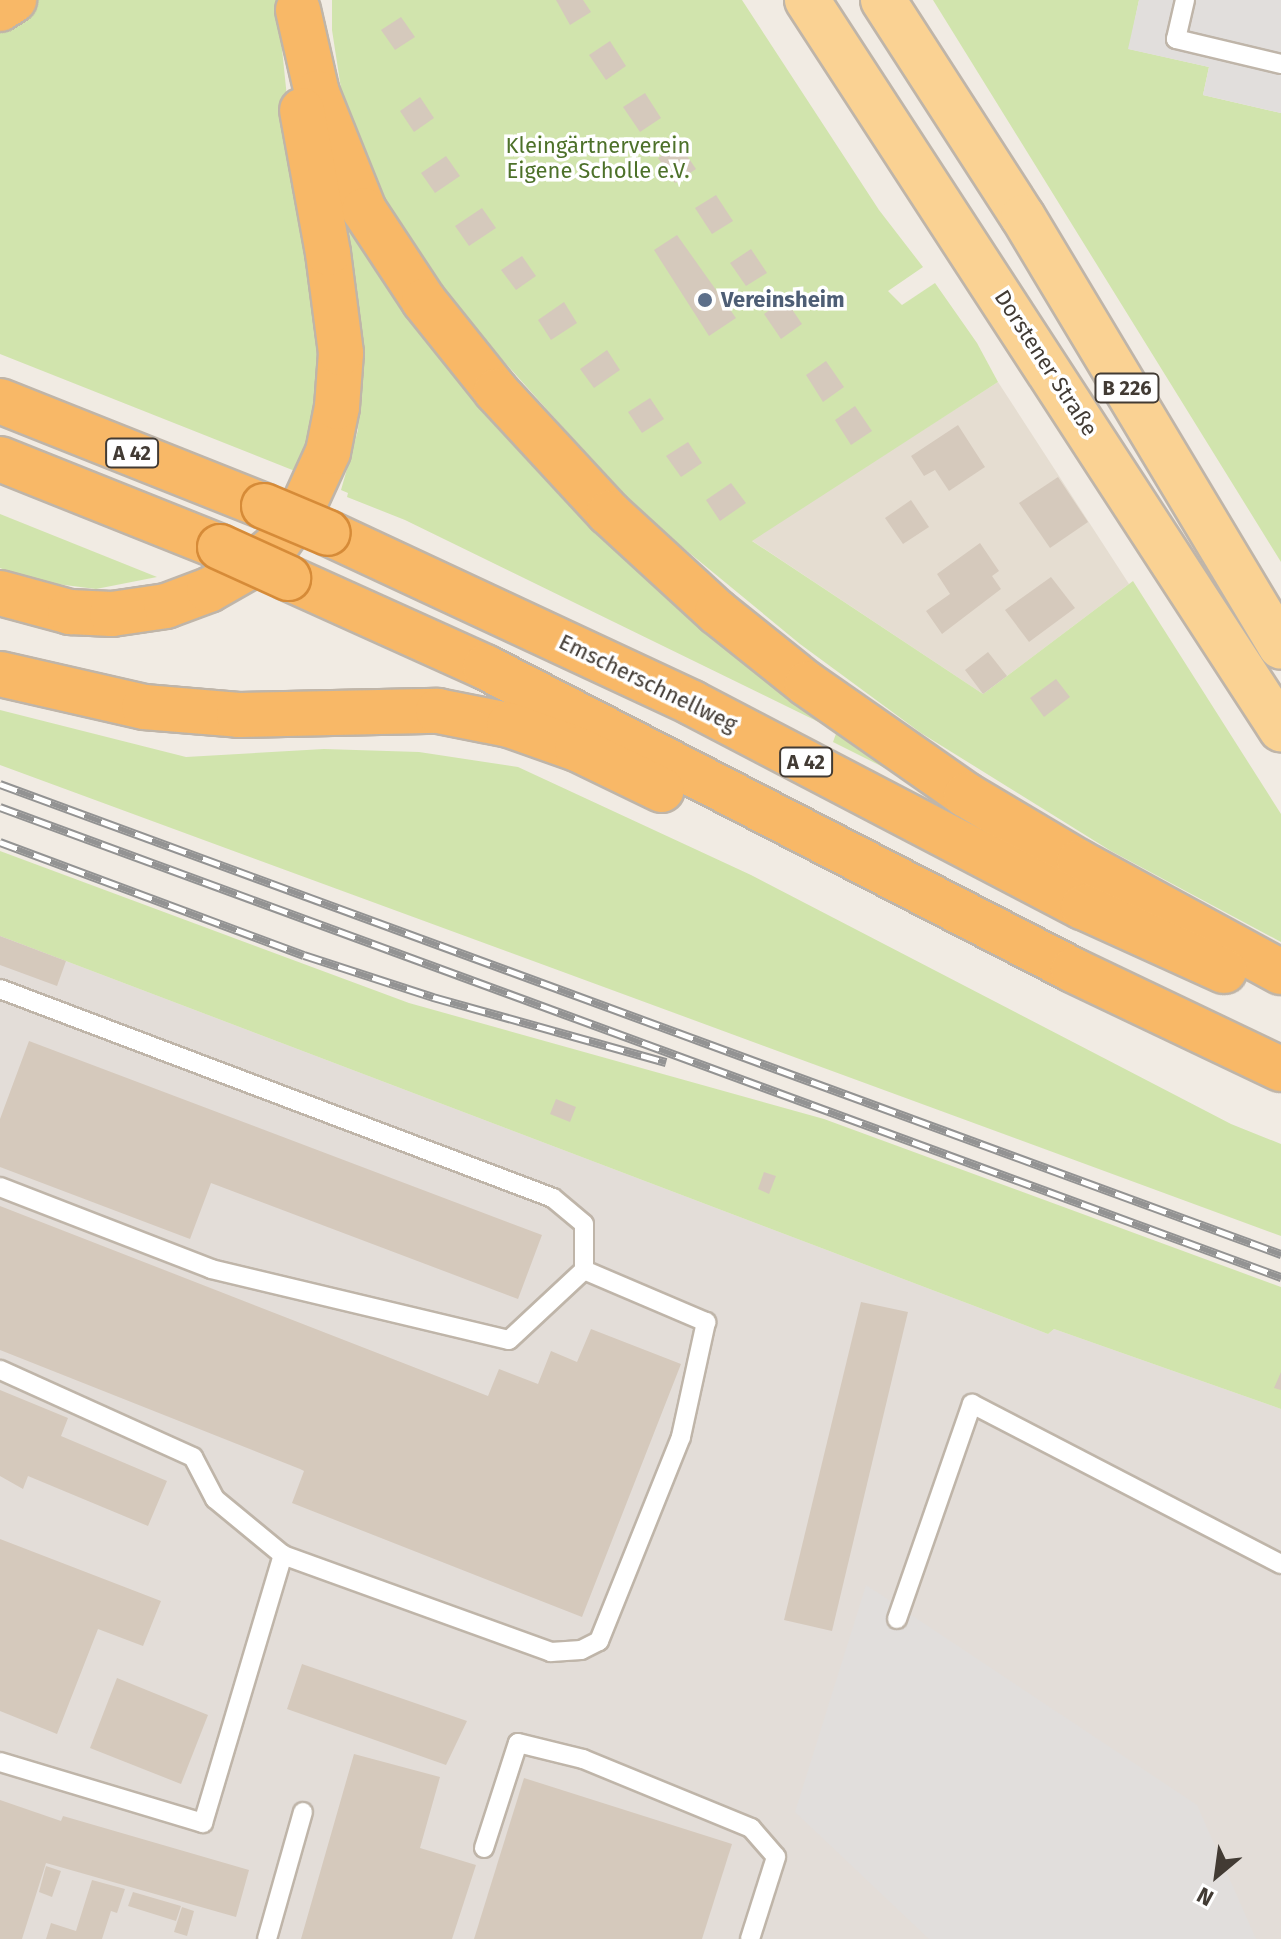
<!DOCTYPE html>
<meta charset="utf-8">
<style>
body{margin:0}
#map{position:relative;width:1281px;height:1939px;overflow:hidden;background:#f1ebe3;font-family:"Fira Sans",sans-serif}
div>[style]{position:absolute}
.residential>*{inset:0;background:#e5ddd1}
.industrial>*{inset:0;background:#e3ddd8}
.green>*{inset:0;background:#d1e4ad}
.parking>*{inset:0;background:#e1dedc}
.building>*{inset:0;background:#d5c9bc}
.roads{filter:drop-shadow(2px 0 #bfb5a9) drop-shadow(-2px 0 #bfb5a9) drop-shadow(0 2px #bfb5a9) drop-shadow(0 -2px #bfb5a9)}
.lane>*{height:18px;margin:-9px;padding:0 9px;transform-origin:9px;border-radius:9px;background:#fff}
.primary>*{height:44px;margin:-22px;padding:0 22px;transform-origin:22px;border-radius:22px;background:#fad293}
.highway>*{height:44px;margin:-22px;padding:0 22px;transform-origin:22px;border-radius:22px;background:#f8b867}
.rail>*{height:9px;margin-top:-4.5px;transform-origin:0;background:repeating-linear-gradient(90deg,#fff 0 18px,#939393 0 36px);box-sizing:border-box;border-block:2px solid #939393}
.bridges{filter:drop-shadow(2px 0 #d68b38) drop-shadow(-2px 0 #d68b38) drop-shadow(0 2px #d68b38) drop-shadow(0 -2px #d68b38)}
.highway-bridge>*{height:44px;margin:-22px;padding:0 22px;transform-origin:22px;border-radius:22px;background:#f8b867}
.dots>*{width:22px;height:22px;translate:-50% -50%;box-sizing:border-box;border:4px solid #fff;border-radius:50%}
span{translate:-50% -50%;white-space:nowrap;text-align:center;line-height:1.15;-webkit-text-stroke:7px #fff;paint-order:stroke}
.shield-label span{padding:2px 6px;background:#fff;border:2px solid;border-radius:6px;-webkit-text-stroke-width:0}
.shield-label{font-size:20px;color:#423b34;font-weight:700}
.park-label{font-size:22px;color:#4d712a}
.service-label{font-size:22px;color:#4e5e75;font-weight:700}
.left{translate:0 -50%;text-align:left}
.street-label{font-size:22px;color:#423b34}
.north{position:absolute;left:1177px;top:1835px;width:80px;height:80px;-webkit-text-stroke:6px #fff;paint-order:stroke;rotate:209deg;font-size:22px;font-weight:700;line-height:32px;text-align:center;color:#423b34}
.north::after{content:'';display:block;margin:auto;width:28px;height:36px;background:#423b34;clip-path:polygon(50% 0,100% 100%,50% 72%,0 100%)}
</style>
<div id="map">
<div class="residential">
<div style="clip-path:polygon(998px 382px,1129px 584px,983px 694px,751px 540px)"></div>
</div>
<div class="industrial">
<div style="clip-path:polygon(0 936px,1048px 1334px,1054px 1329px,1281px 1409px,1281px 1939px,0 1939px)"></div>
</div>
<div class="green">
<div style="clip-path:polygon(35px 0,277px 0,289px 117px,329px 344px,305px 475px,0 354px,0 23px)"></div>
<div style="clip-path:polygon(332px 0,742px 0,879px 210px,923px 267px,888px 291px,902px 305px,935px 283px,977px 343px,998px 382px,752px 541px,983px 694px,1133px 581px,1281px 814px,1281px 942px,1111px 851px,921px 733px,800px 644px,664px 532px,611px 481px,482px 337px,430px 271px,393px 214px,354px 134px,342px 95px,332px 30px)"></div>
<div style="clip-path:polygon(933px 0,1139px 0,1129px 49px,1209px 67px,1203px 95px,1281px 113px,1281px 562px)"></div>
<div style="clip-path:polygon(321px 148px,424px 324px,933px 792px,833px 742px,837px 731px,405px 520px,347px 497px,348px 493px,341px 490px,358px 430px,361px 344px)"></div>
<div style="clip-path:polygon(0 514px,157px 577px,96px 589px,33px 581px,0 568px)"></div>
<div style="clip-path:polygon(0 710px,186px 757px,324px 749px,419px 752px,518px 767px,751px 875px,1231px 1124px,1281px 1144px,1281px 1236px,0 765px)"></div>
<div style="clip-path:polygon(0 851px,409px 1003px,824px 1119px,1281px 1287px,1281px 1409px,1054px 1329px,1048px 1334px,0 936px)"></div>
</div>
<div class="parking">
<div style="clip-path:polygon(1139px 0,1281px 0,1281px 113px,1203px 95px,1209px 67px,1128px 49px)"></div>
<div style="clip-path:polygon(866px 1585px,1197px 1805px,1256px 1939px,929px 1939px,795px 1812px)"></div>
</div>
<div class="building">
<div style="clip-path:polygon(556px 0,583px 0,591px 12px,570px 25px)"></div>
<div style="clip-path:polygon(401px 17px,415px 37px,395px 50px,381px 30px)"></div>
<div style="clip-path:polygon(610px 41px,626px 66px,606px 80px,589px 55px)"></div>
<div style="clip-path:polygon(645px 93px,661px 118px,640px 132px,623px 107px)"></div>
<div style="clip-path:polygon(420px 97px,434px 118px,414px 132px,400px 111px)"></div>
<div style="clip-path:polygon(679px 144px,696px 169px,675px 183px,658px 158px)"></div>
<div style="clip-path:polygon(446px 156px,460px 176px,435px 193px,421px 173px)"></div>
<div style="clip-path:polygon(716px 195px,733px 221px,712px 234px,695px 208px)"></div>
<div style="clip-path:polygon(482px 208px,496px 228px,469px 246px,455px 226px)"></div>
<div style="clip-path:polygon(677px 235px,736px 318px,709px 336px,654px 250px)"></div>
<div style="clip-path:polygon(751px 249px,767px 273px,746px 286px,730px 263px)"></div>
<div style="clip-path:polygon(522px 256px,536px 276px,516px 290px,501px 270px)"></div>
<div style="clip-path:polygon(785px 299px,802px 324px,781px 339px,764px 314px)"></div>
<div style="clip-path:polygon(564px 302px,577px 323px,551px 340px,538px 320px)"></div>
<div style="clip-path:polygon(607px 350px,620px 370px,594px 388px,580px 369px)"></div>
<div style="clip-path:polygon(826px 361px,844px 387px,823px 402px,806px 375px)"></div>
<div style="clip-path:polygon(650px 398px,664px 419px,642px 433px,628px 412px)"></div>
<div style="clip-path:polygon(855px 406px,872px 431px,851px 445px,835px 420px)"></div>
<div style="clip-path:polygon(958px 425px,985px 467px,949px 491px,935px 470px,924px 476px,911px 456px)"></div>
<div style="clip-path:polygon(688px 442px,702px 463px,681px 477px,666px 456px)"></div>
<div style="clip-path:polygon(1058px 477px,1088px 522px,1050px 548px,1019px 503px)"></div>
<div style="clip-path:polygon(731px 483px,746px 503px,720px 521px,706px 500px)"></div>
<div style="clip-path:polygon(911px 500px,929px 527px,903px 544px,885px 518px)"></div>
<div style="clip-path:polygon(980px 543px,999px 571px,992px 576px,1001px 589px,942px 634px,926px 611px,950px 594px,937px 574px)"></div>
<div style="clip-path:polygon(1051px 577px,1075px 608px,1029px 642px,1005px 610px)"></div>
<div style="clip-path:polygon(988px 652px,1007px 676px,983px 694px,965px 670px)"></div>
<div style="clip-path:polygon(1056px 679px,1070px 697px,1044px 717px,1030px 698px)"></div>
<div style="clip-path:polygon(0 936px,66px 961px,57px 986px,0 965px)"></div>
<div style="clip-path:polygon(29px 1041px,542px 1235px,518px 1299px,211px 1183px,190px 1239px,0 1167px,0 1119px)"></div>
<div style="clip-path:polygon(556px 1099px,576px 1107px,570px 1122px,550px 1114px)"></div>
<div style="clip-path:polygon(764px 1172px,776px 1176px,769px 1194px,758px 1189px)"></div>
<div style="clip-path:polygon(0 1206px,488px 1396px,499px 1369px,538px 1384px,551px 1351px,577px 1362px,591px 1329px,681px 1364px,582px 1617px,292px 1503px,304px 1471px,300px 1469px,0 1350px)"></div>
<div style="clip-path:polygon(861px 1302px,908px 1312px,832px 1631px,784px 1620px)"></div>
<div style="clip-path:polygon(1281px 1372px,1281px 1390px,1274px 1388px)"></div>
<div style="clip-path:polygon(0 1390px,68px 1418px,61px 1436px,167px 1481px,148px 1526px,28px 1476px,23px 1489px,0 1476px)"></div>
<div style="clip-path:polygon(0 1539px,161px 1601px,143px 1646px,98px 1629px,57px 1734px,0 1711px)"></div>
<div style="clip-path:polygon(302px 1664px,467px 1721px,446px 1765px,287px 1709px)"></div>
<div style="clip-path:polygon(117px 1678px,208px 1715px,181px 1784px,90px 1748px)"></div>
<div style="clip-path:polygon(354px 1754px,440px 1777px,420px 1848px,476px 1865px,452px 1939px,301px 1939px)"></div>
<div style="clip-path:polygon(524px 1778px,732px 1844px,702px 1939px,474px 1939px)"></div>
<div style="clip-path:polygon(0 1800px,61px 1821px,63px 1816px,249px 1870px,236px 1917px,46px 1863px,22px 1939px,0 1939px)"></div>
<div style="clip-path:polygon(46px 1866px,61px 1871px,52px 1897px,39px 1892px)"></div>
<div style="clip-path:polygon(92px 1880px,125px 1889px,117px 1913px,111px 1911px,102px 1939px,46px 1939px,51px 1923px,76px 1931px)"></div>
<div style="clip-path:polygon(133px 1892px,181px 1906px,176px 1921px,128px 1906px)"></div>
<div style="clip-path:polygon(182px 1907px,194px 1911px,187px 1936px,174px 1932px)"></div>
</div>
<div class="roads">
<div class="lane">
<div style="left:1185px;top:0;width:40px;rotate:103deg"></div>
<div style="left:1176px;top:39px;width:108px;rotate:13.4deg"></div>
<div style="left:0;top:989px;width:591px;rotate:20.7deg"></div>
<div style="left:553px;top:1198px;width:40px;rotate:40deg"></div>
<div style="left:584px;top:1224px;width:46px;rotate:90deg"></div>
<div style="left:584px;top:1270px;width:133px;rotate:23.1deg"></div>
<div style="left:706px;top:1322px;width:118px;rotate:102.3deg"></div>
<div style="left:681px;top:1437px;width:220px;rotate:111.9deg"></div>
<div style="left:599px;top:1641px;width:20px;rotate:153deg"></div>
<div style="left:581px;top:1650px;width:30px;rotate:176deg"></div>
<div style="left:551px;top:1652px;width:285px;rotate:-160.1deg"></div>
<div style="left:283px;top:1555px;width:88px;rotate:-140.5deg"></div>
<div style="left:215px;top:1499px;width:47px;rotate:-117.6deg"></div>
<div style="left:193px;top:1457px;width:212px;rotate:-155.7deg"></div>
<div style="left:0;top:1187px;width:226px;rotate:21.2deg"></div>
<div style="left:211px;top:1269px;width:306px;rotate:13.4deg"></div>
<div style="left:509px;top:1340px;width:103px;rotate:-43deg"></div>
<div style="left:897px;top:1619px;width:228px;rotate:-70.8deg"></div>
<div style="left:972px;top:1404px;width:348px;rotate:27.4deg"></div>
<div style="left:0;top:1762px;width:212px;rotate:16.7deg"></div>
<div style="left:203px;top:1823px;width:280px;rotate:-73.4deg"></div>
<div style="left:484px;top:1848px;width:110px;rotate:-72.1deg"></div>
<div style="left:518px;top:1743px;width:67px;rotate:13.8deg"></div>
<div style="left:583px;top:1759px;width:182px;rotate:22.3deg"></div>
<div style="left:751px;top:1828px;width:38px;rotate:49deg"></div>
<div style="left:776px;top:1857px;width:86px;rotate:107.6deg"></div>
<div style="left:267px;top:1939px;width:132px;rotate:-74.2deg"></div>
</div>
<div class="primary">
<div style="left:807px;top:0;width:870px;rotate:56.97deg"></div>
<div style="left:883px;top:0;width:258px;rotate:57.2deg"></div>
<div style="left:1023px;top:217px;width:501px;rotate:59.04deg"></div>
</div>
<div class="highway">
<div style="left:0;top:9px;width:17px;rotate:-33deg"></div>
<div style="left:298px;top:10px;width:85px;rotate:77.1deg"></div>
<div style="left:317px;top:93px;width:126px;rotate:68.1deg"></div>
<div style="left:364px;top:210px;width:109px;rotate:56.6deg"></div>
<div style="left:424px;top:301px;width:115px;rotate:51.3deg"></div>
<div style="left:496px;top:391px;width:166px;rotate:47.2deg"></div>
<div style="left:609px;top:513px;width:147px;rotate:42.5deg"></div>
<div style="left:717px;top:612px;width:115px;rotate:38.7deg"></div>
<div style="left:807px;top:684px;width:194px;rotate:34.9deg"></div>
<div style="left:966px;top:795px;width:131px;rotate:30.7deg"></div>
<div style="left:1079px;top:862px;width:230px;rotate:28.6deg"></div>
<div style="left:0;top:401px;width:284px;rotate:21.7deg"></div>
<div style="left:0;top:459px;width:237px;rotate:21.8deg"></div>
<div style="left:328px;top:533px;width:402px;rotate:25deg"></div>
<div style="left:692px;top:703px;width:441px;rotate:27.6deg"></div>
<div style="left:1083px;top:907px;width:155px;rotate:24.4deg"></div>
<div style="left:288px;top:578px;width:216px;rotate:24.3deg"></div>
<div style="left:485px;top:667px;width:661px;rotate:27.26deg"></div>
<div style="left:1073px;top:970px;width:230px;rotate:25.5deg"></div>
<div style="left:0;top:593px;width:73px;rotate:15.2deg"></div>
<div style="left:70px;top:612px;width:42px;rotate:2.7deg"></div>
<div style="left:112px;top:614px;width:55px;rotate:-8.4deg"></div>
<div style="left:166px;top:606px;width:46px;rotate:-20.4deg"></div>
<div style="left:209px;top:590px;width:48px;rotate:-29.7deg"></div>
<div style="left:251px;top:566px;width:32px;rotate:-39deg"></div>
<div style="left:276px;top:546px;width:45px;rotate:-54.9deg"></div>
<div style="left:302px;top:509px;width:63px;rotate:-65.5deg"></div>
<div style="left:328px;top:452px;width:46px;rotate:-78.7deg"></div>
<div style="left:337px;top:407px;width:54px;rotate:-85.8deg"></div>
<div style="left:341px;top:353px;width:101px;rotate:-97.4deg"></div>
<div style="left:328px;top:253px;width:145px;rotate:-100.3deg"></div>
<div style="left:0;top:674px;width:148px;rotate:12.9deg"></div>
<div style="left:144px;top:707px;width:95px;rotate:4.8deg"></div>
<div style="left:239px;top:715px;width:199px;rotate:-1.2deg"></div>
<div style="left:438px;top:711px;width:72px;rotate:11.2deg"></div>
<div style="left:509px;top:725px;width:72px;rotate:19.4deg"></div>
<div style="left:577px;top:749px;width:94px;rotate:25.8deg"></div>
</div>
</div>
<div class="rail">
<div style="left:0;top:784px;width:1365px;rotate:20.15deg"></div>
<div style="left:0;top:807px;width:1365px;rotate:20.15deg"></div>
<div style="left:0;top:842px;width:324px;rotate:20.4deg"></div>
<div style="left:304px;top:955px;width:136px;rotate:18deg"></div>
<div style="left:433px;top:997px;width:242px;rotate:15.6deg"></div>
</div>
<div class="bridges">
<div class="highway-bridge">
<div style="left:264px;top:506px;width:69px;rotate:22.9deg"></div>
<div style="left:220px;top:547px;width:75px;rotate:24.5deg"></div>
</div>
</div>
<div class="dots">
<div style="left:705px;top:300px;background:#5c6f8a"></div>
</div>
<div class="shield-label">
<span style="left:1127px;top:388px">B 226</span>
<span style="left:132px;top:453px">A 42</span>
<span style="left:806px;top:762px">A 42</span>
</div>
<div class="park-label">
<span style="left:598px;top:158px">Kleingärtnerverein<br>Eigene Scholle e.V.</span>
</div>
<div class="service-label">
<span class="left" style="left:721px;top:300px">Vereinsheim</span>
</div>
<div class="street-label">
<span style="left:1046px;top:363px;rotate:57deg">Dorstener Straße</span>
<span style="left:648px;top:683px;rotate:26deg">Emscherschnellweg</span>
</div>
<div class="north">N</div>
</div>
